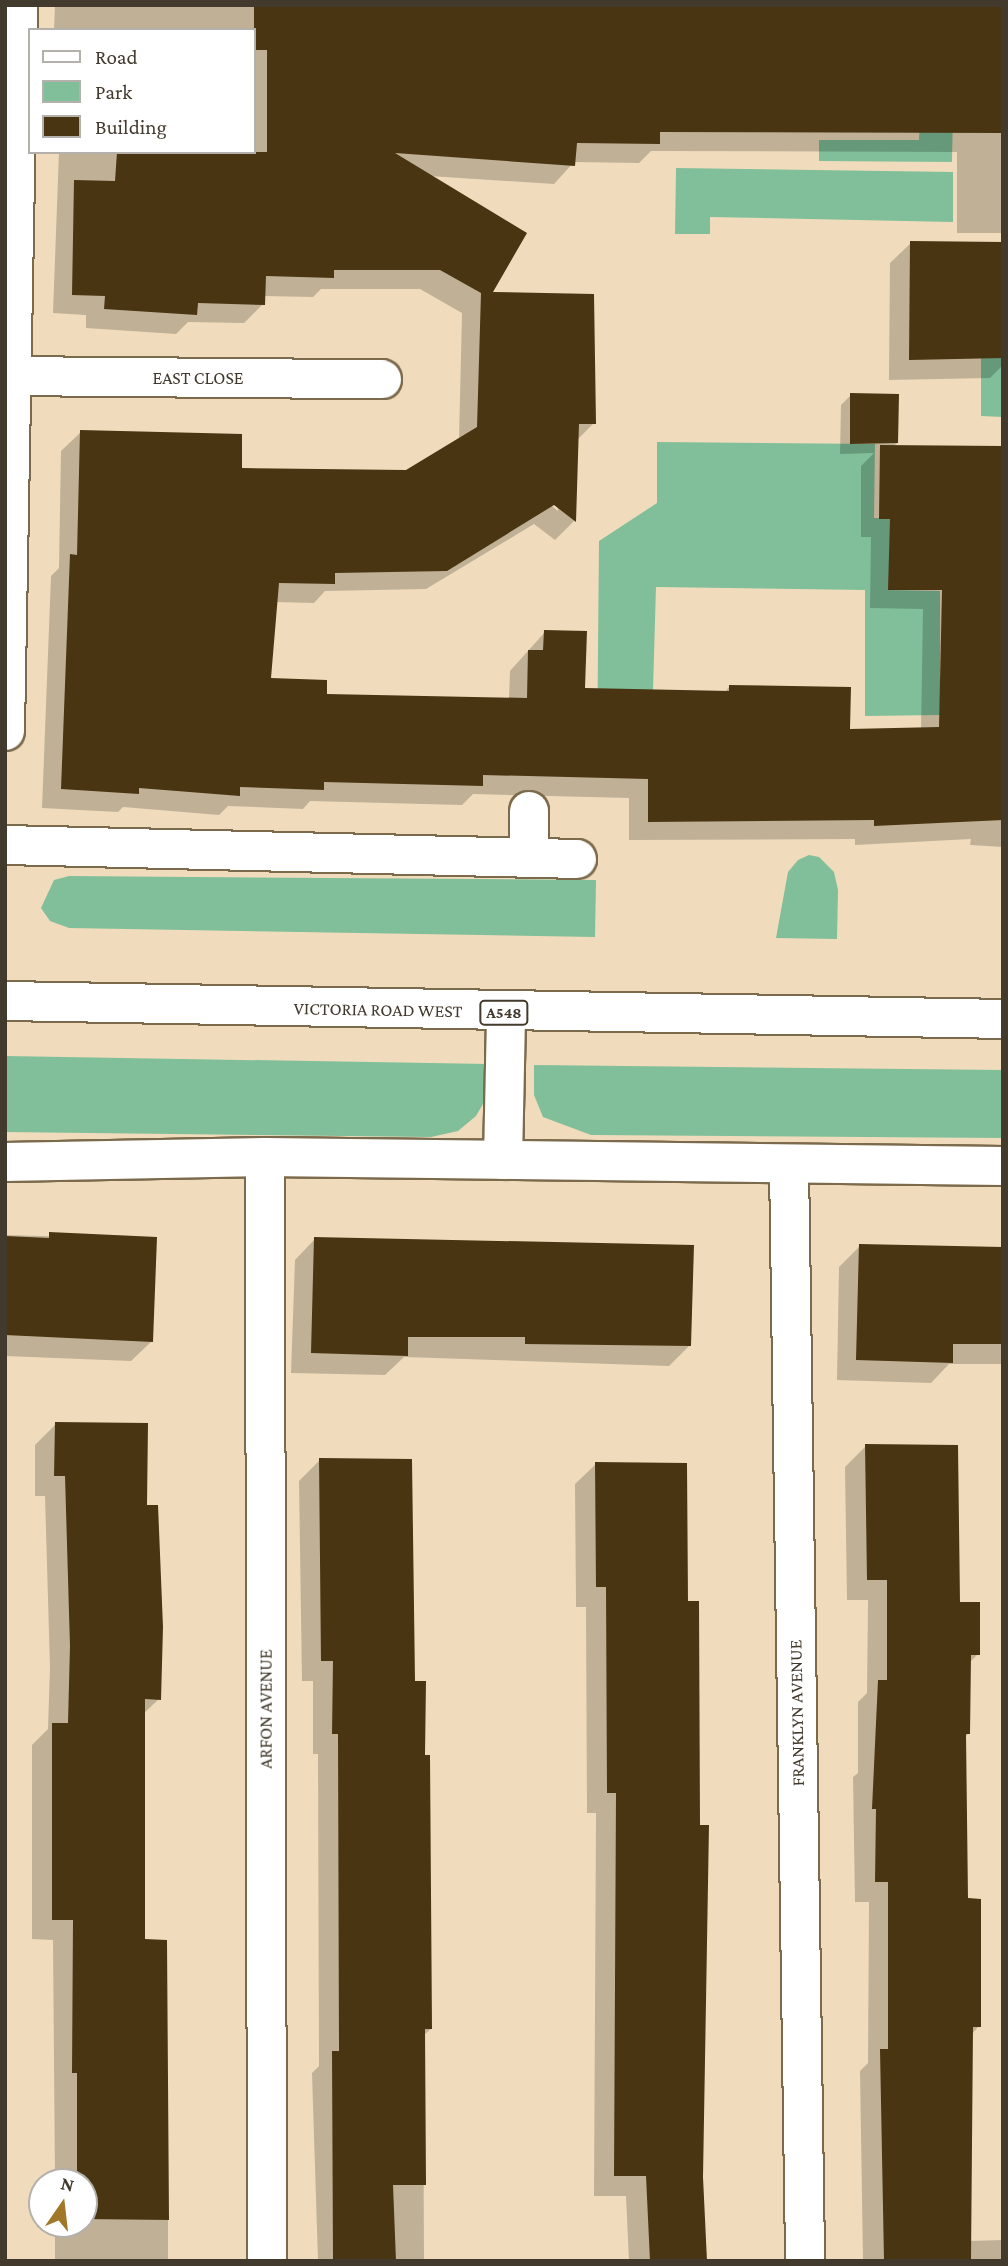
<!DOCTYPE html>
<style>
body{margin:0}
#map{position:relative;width:1008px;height:2266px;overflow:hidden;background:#f0dcbc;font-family:"Crimson Pro",serif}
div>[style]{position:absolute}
.green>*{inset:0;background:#80bf99}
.shadow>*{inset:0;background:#0003}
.building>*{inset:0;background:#493512}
.roads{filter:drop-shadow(2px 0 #7c6a4d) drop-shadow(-2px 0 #7c6a4d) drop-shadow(0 2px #7c6a4d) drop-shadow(0 -2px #7c6a4d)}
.minor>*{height:38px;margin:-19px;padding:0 19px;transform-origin:19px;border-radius:19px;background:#fff}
.primary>*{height:38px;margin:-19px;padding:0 19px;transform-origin:19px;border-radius:19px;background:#fff}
span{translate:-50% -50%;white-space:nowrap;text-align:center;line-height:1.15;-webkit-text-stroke:7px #fff;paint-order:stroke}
.shield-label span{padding:2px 5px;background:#fff;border:2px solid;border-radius:5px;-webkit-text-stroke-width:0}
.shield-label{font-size:16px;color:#433a2e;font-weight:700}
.street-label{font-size:18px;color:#433a2e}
.frame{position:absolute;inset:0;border:7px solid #433a2e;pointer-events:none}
.legend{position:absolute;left:28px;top:28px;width:228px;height:126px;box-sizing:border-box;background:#fff;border:2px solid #b4b0ab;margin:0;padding:9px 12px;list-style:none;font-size:21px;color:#433a2e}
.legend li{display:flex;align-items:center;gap:14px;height:35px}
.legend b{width:35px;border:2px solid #b4b0ab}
.north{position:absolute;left:28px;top:2168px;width:70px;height:70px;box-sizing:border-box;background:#fff;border:2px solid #b4b0ab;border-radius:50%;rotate:14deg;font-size:19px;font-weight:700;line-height:28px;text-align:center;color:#433a2e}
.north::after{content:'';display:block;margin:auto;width:24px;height:32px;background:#a07827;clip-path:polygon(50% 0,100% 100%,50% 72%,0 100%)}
</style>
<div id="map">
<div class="green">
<div style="clip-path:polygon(953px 111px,952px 162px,819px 161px,819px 140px,919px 140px,920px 121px)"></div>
<div style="clip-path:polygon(676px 168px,953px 172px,953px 222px,710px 217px,710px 234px,675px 234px)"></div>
<div style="clip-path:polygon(981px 357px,1003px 358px,1003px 417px,981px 416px)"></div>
<div style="clip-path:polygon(657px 442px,875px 444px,874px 518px,923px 519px,889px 590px,940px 591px,940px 715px,865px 716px,865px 590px,656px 587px,653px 690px,597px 757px,599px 541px,657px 503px)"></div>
<div style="clip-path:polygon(809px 855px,819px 857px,834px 872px,838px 890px,837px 939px,776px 938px,788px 872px,798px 860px)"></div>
<div style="clip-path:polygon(69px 876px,596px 880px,595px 937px,69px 928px,50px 921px,41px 908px,54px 880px)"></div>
<div style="clip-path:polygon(5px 1056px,488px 1064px,487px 1097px,476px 1116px,458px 1131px,431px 1137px,5px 1132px)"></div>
<div style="clip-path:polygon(534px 1065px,1003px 1070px,1003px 1138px,591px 1135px,543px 1117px,534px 1095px)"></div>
</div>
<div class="shadow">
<div style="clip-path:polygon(evenodd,55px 5px,1003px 5px,1003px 233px,957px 233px,957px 152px,651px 151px,639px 163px,574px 162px,554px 184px,429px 176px,490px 293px,594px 423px,577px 440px,574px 521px,555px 540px,534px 524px,426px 589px,325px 591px,314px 603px,276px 602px,269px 680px,325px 696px,509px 699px,510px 671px,545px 632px,584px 690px,724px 693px,730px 686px,849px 730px,921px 729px,923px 609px,870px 608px,871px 537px,861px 537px,861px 466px,874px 453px,840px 454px,841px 405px,851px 395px,897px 443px,893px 447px,1003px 448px,1003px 847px,970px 845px,971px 839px,855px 845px,855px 839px,629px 840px,629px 798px,473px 794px,462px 805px,310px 801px,303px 809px,228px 806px,219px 815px,123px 807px,118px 812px,42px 808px,51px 576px,59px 568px,61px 451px,81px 432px,240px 469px,406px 472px,459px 440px,462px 313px,420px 289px,321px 289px,313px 297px,264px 296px,263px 304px,244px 323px,188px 322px,176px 334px,86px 328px,86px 315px,53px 313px,59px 152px,254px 152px,254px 30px,54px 30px,55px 5px,546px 501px,558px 506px,558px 511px,546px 501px)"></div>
<div style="clip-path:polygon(911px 243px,1003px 244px,1003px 365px,990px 378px,889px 380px,890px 263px)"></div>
<div style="clip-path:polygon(5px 1235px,155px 1239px,152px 1341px,131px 1361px,5px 1356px)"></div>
<div style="clip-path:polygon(315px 1239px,690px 1345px,669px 1366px,404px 1357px,385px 1375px,291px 1373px,295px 1260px)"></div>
<div style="clip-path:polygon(860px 1246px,1003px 1249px,1003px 1364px,949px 1364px,931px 1383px,837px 1380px,839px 1267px)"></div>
<div style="clip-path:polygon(56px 1424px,145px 1507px,159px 1699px,143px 1714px,143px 1941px,168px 2095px,168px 2261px,55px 2261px,55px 2224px,84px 2224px,84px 2182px,55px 2182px,53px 1940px,32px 1939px,32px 1745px,48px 1729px,50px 1667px,45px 1496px,35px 1496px,35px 1445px)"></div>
<div style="clip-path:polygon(866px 1446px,958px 1603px,978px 1654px,969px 1663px,968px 1734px,964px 1738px,966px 1900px,979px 2026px,972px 2034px,969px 2241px,1003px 2240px,1003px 2261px,863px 2261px,860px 2071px,868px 2063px,869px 1902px,855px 1902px,853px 1777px,858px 1773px,858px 1702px,867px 1693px,868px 1600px,847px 1600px,845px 1467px)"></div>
<div style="clip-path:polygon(320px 1460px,413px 1683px,423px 1756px,431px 2029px,423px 2036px,424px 2261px,318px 2261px,312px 2073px,319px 2066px,318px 1754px,313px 1754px,313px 1681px,302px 1681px,299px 1481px)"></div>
<div style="clip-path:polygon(596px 1464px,687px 1602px,705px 2261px,629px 2261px,626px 2196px,594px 2196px,596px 1813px,587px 1813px,586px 1607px,576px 1607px,575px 1484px)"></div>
</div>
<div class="building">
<div style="clip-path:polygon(254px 5px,1003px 5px,1003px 133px,660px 132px,660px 144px,577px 143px,575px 166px,395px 153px,527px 233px,493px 292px,594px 294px,596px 424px,579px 424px,576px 522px,554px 505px,447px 571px,335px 573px,335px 584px,279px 583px,271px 678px,327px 680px,327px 694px,527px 698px,528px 650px,543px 650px,544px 630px,587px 631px,585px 688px,729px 691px,729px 685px,851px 687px,850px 729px,939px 727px,942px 590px,888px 590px,890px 519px,879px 519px,880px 445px,1003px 446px,1003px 820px,874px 826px,874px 820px,648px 822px,648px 779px,483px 775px,483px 786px,324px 782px,324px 790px,240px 787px,240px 796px,139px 788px,139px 794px,61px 789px,70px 554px,77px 555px,80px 430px,242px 434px,242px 468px,406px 470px,477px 427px,481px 293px,440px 270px,334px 270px,334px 278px,266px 276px,265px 305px,198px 303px,197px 315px,104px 309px,105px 296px,72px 295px,74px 180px,115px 181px,117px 152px,267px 152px,267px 50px,254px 50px)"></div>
<div style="clip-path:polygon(910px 241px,1003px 242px,1003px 358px,909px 360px)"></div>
<div style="clip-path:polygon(850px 393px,899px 394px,898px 443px,850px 444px)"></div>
<div style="clip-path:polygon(49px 1232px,157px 1237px,153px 1342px,5px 1335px,5px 1236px,49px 1238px)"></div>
<div style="clip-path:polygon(314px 1237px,694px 1245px,691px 1346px,525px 1344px,525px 1337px,408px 1337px,408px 1356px,311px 1353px)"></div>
<div style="clip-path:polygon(859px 1244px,1003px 1247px,1003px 1344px,953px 1344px,953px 1363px,856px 1360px)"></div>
<div style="clip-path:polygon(55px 1422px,148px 1423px,147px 1505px,158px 1505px,163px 1627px,161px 1700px,145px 1699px,145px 1939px,167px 1940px,169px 2220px,84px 2219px,84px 2182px,77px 2182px,77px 2073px,72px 2073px,73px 1920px,52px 1920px,52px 1723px,68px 1723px,70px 1646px,65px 1476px,54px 1476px)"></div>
<div style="clip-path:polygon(865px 1444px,958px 1445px,960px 1602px,980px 1602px,980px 1655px,971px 1655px,970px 1734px,966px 1734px,968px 1898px,981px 1899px,981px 2027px,973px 2027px,971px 2261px,884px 2261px,880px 2049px,888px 2049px,888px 1882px,875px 1882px,876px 1809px,872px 1809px,878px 1680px,887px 1680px,887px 1580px,867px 1580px)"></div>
<div style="clip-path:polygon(319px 1458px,412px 1459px,415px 1681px,426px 1681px,425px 1755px,430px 1755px,432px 2029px,425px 2029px,426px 2185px,393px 2185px,396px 2261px,333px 2261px,332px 2051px,339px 2051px,338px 1734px,332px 1734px,333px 1661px,321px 1661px)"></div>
<div style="clip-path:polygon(595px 1462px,687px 1463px,688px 1601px,699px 1601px,700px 1825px,709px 1825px,703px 2177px,707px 2261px,650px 2261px,646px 2176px,614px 2176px,616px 1793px,607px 1793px,606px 1587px,596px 1587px)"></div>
</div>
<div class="roads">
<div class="minor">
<div style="left:5px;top:376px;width:377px;rotate:0.5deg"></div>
<div style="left:5px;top:731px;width:726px;rotate:-88.97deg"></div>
<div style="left:529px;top:811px;width:46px;rotate:90deg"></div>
<div style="left:5px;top:845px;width:572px;rotate:1.4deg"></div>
<div style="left:265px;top:1157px;width:1104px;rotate:89.9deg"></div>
<div style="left:503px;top:1160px;width:147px;rotate:-88.8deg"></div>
<div style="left:5px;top:1162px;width:260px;rotate:-1.1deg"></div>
<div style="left:265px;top:1157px;width:738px;rotate:0.7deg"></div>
<div style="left:789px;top:1164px;width:1097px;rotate:89.16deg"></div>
</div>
<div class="primary">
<div style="left:5px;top:1001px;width:998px;rotate:1.03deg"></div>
</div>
</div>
<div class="shield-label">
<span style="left:504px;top:1013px">A548</span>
</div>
<div class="street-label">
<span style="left:198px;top:378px">EAST CLOSE</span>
<span style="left:378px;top:1010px;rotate:1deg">VICTORIA ROAD WEST</span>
<span style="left:266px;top:1709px;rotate:-90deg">ARFON AVENUE</span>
<span style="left:797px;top:1713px;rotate:-91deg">FRANKLYN AVENUE</span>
</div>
<div class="frame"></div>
<ul class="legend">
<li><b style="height:9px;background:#fff"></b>Road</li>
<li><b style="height:19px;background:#80bf99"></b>Park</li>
<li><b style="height:19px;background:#493512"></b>Building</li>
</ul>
<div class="north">N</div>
</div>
